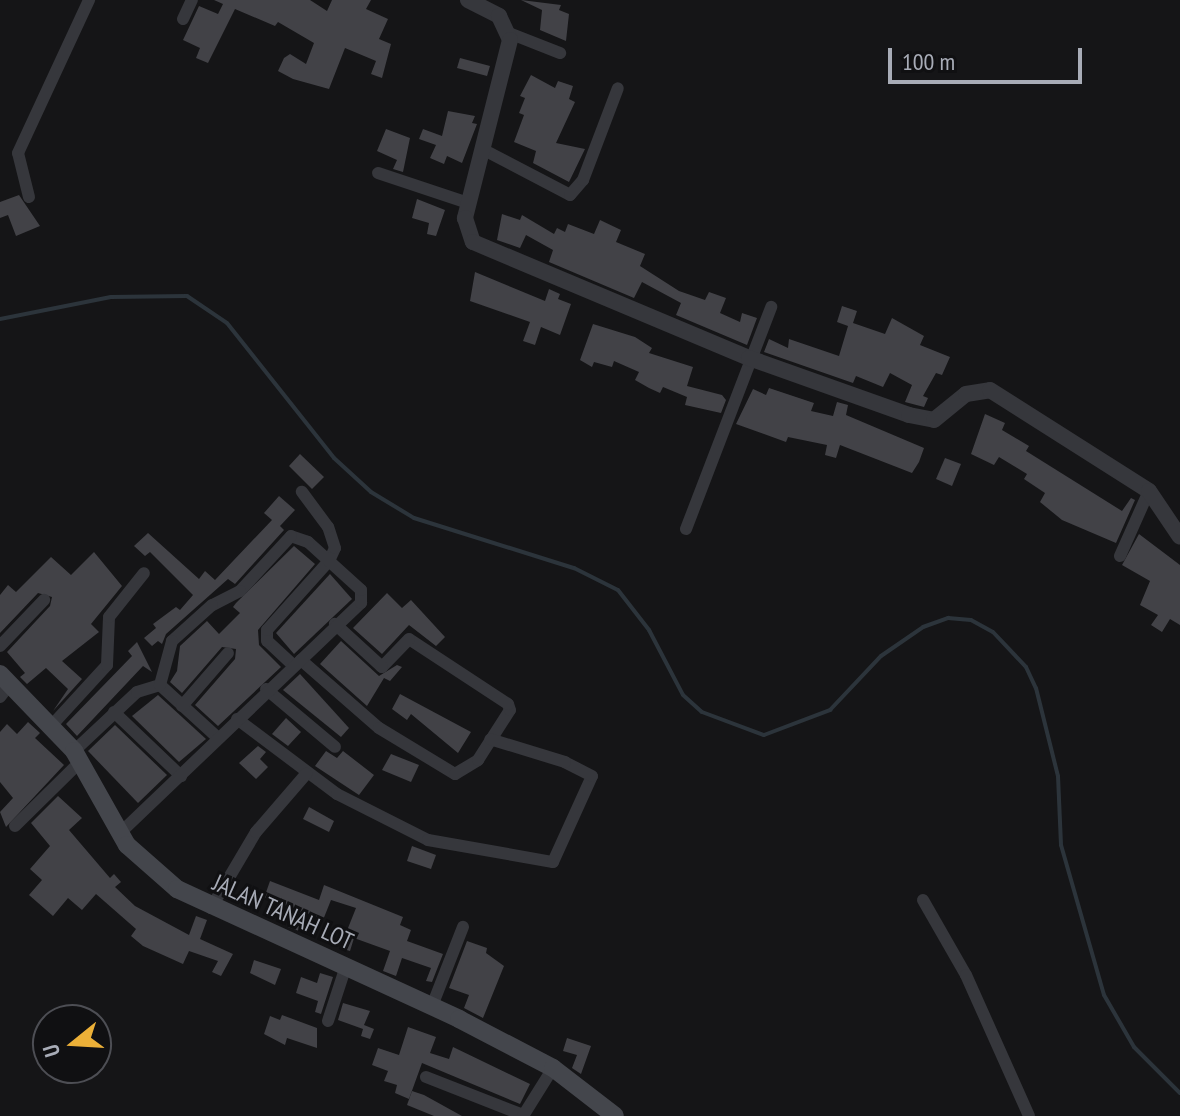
<!DOCTYPE html>
<style>
body{margin:0}
#map{position:relative;width:1180px;height:1116px;overflow:hidden;background:#151517;font-family:"PT Sans Narrow",sans-serif}
div>[style]{position:absolute}
.stream>*{height:4px;margin:-2px;padding:0 2px;transform-origin:2px;border-radius:2px;background:#2c343b}
.building>*{inset:0;background:#424247}
.minor>*{height:12px;margin:-6px;padding:0 6px;transform-origin:6px;border-radius:6px;background:#36373c}
.tertiary>*{height:16px;margin:-8px;padding:0 8px;transform-origin:8px;border-radius:8px;background:#36373c}
.secondary>*{height:18px;margin:-9px;padding:0 9px;transform-origin:9px;border-radius:9px;background:#44464c}
span{translate:-50% -50%;white-space:nowrap;text-align:center;line-height:1.15;-webkit-text-stroke:6px #101012;paint-order:stroke}
.street-label{font-size:24px;color:#a8acb7}
.north{position:absolute;left:32px;top:1004px;width:80px;height:80px;box-sizing:border-box;background:#101012;border:2px solid #4d4e54;border-radius:50%;rotate:252deg;font-size:22px;font-weight:700;line-height:32px;text-align:center;color:#a8acb7}
.north::after{content:'';display:block;margin:auto;width:28px;height:36px;background:#ecb038;clip-path:polygon(50% 0,100% 100%,50% 72%,0 100%)}
.scale{position:absolute;left:888px;top:48px;width:194px;height:36px;box-sizing:border-box;border:4px solid #a8acb7;border-top:0;padding-left:10px;font-size:24px;line-height:28px;white-space:nowrap;color:#a8acb7;-webkit-text-stroke:6px #101012;paint-order:stroke}
</style>
<div id="map">
<div class="stream">
<div style="left:0;top:319px;width:113px;rotate:-11.2deg"></div>
<div style="left:111px;top:297px;width:76px;rotate:-0.8deg"></div>
<div style="left:187px;top:296px;width:48px;rotate:34deg"></div>
<div style="left:227px;top:323px;width:172px;rotate:51.6deg"></div>
<div style="left:334px;top:458px;width:50px;rotate:42.6deg"></div>
<div style="left:371px;top:492px;width:50px;rotate:31.2deg"></div>
<div style="left:414px;top:518px;width:168px;rotate:17.4deg"></div>
<div style="left:574px;top:568px;width:49px;rotate:26.6deg"></div>
<div style="left:618px;top:590px;width:51px;rotate:52.2deg"></div>
<div style="left:649px;top:630px;width:73px;rotate:62.4deg"></div>
<div style="left:683px;top:695px;width:25px;rotate:42deg"></div>
<div style="left:702px;top:712px;width:66px;rotate:20.4deg"></div>
<div style="left:764px;top:735px;width:71px;rotate:-20.7deg"></div>
<div style="left:830px;top:710px;width:74px;rotate:-46.6deg"></div>
<div style="left:881px;top:656px;width:51px;rotate:-34.6deg"></div>
<div style="left:923px;top:627px;width:27px;rotate:-20deg"></div>
<div style="left:948px;top:618px;width:23px;rotate:5deg"></div>
<div style="left:971px;top:620px;width:25px;rotate:29deg"></div>
<div style="left:993px;top:632px;width:48px;rotate:46.7deg"></div>
<div style="left:1026px;top:667px;width:23px;rotate:65deg"></div>
<div style="left:1036px;top:688px;width:91px;rotate:76deg"></div>
<div style="left:1058px;top:776px;width:69px;rotate:87.5deg"></div>
<div style="left:1061px;top:845px;width:156px;rotate:74deg"></div>
<div style="left:1104px;top:995px;width:60px;rotate:60deg"></div>
<div style="left:1134px;top:1047px;width:65px;rotate:45deg"></div>
</div>
<div class="building">
<div style="clip-path:polygon(214px 0,310px 0,327px 11px,332px 0,371px 0,366px 9px,388px 19px,379px 39px,391px 44px,382px 78px,371px 74px,376px 61px,345px 48px,329px 89px,293px 79px,278px 71px,284px 58px,290px 54px,306px 64px,314px 43px,278px 22px,275px 26px,235px 9px,208px 63px,196px 58px,200px 48px,183px 40px,199px 6px,218px 14px,223px 4px)"></div>
<div style="clip-path:polygon(521px 0,561px 5px,559px 10px,569px 14px,566px 41px,540px 30px,542px 10px)"></div>
<div style="clip-path:polygon(460px 58px,490px 66px,487px 76px,457px 68px)"></div>
<div style="clip-path:polygon(531px 75px,555px 88px,558px 81px,573px 86px,569px 99px,575px 102px,556px 143px,585px 149px,569px 182px,533px 163px,536px 151px,514px 142px,524px 115px,519px 113px,525px 98px,520px 96px)"></div>
<div style="clip-path:polygon(448px 111px,475px 116px,472px 123px,477px 124px,462px 163px,447px 156px,444px 164px,430px 158px,436px 145px,419px 139px,423px 129px,442px 136px)"></div>
<div style="clip-path:polygon(386px 129px,410px 138px,403px 172px,393px 169px,397px 160px,377px 151px)"></div>
<div style="clip-path:polygon(19px 195px,40px 226px,16px 236px,8px 215px,0 218px,0 202px)"></div>
<div style="clip-path:polygon(417px 199px,445px 210px,436px 236px,427px 234px,429px 223px,412px 218px)"></div>
<div style="clip-path:polygon(502px 214px,520px 220px,522px 215px,554px 234px,557px 228px,565px 232px,568px 224px,594px 234px,600px 220px,621px 230px,616px 242px,645px 254px,640px 266px,679px 291px,705px 300px,709px 292px,726px 298px,720px 313px,740px 322px,742px 313px,757px 318px,747px 345px,676px 315px,681px 303px,642px 282px,634px 298px,549px 262px,553px 250px,526px 235px,520px 248px,497px 240px)"></div>
<div style="clip-path:polygon(475px 272px,545px 301px,549px 289px,560px 294px,558px 299px,571px 304px,560px 335px,541px 327px,535px 345px,523px 341px,530px 322px,470px 301px)"></div>
<div style="clip-path:polygon(842px 306px,857px 311px,853px 323px,885px 334px,892px 318px,924px 336px,920px 345px,950px 357px,942px 375px,936px 373px,923px 396px,928px 398px,924px 407px,905px 402px,912px 385px,890px 373px,883px 387px,856px 376px,853px 383px,764px 352px,769px 339px,788px 348px,789px 339px,839px 356px,848px 326px,837px 322px)"></div>
<div style="clip-path:polygon(593px 324px,635px 337px,652px 348px,649px 353px,693px 367px,687px 386px,722px 395px,726px 400px,721px 413px,685px 405px,687px 397px,663px 387px,660px 393px,649px 388px,635px 380px,639px 372px,614px 361px,612px 367px,594px 362px,592px 367px,580px 360px)"></div>
<div style="clip-path:polygon(769px 388px,814px 403px,811px 411px,833px 416px,837px 402px,848px 405px,846px 415px,924px 448px,919px 462px,912px 473px,840px 445px,836px 458px,825px 455px,827px 445px,788px 437px,786px 442px,736px 424px,753px 389px,766px 395px)"></div>
<div style="clip-path:polygon(985px 414px,1005px 423px,1002px 430px,1029px 446px,1026px 451px,1122px 511px,1131px 498px,1135px 500px,1116px 543px,1062px 520px,1040px 502px,1045px 493px,1024px 479px,1027px 474px,999px 457px,994px 465px,971px 454px)"></div>
<div style="clip-path:polygon(300px 454px,324px 477px,312px 489px,289px 466px)"></div>
<div style="clip-path:polygon(945px 458px,961px 464px,952px 486px,936px 479px)"></div>
<div style="clip-path:polygon(279px 496px,295px 510px,280px 526px,284px 530px,235px 584px,228px 579px,166px 634px,162px 644px,158px 641px,152px 646px,144px 638px,156px 628px,153px 624px,176px 607px,180px 610px,193px 595px,150px 552px,145px 556px,134px 546px,148px 533px,199px 579px,205px 571px,215px 580px,272px 520px,264px 513px)"></div>
<div style="clip-path:polygon(1139px 534px,1180px 565px,1180px 625px,1170px 619px,1162px 632px,1151px 625px,1158px 615px,1140px 605px,1150px 581px,1122px 565px)"></div>
<div style="clip-path:polygon(294px 546px,315px 564px,258px 630px,259px 645px,281px 667px,218px 726px,195px 705px,235px 659px,236px 649px,222px 647px,182px 693px,170px 682px,177px 671px,180px 646px,207px 621px,219px 634px,240px 613px,233px 607px,236px 603px)"></div>
<div style="clip-path:polygon(94px 552px,122px 586px,91px 624px,99px 632px,62px 661px,82px 679px,53px 711px,68px 689px,46px 668px,27px 684px,20px 677px,25px 673px,7px 652px,50px 606px,52px 597px,38px 593px,0 633px,0 595px,8px 585px,16px 592px,51px 557px,71px 575px)"></div>
<div style="clip-path:polygon(330px 574px,352px 599px,294px 654px,276px 633px)"></div>
<div style="clip-path:polygon(387px 593px,402px 608px,411px 600px,445px 637px,436px 646px,409px 625px,382px 654px,353px 628px)"></div>
<div style="clip-path:polygon(341px 641px,379px 676px,397px 665px,402px 667px,390px 681px,384px 678px,367px 706px,320px 664px)"></div>
<div style="clip-path:polygon(137px 642px,152px 672px,143px 666px,77px 736px,66px 724px,132px 656px,128px 651px)"></div>
<div style="clip-path:polygon(300px 674px,349px 728px,341px 737px,283px 690px)"></div>
<div style="clip-path:polygon(400px 694px,471px 732px,458px 753px,411px 714px,407px 720px,392px 709px)"></div>
<div style="clip-path:polygon(158px 695px,206px 739px,179px 762px,132px 716px)"></div>
<div style="clip-path:polygon(286px 718px,301px 732px,288px 746px,272px 734px)"></div>
<div style="clip-path:polygon(28px 722px,40px 733px,35px 738px,64px 765px,6px 827px,0 812px,13px 798px,0 782px,0 732px,7px 724px,17px 734px)"></div>
<div style="clip-path:polygon(115px 725px,167px 775px,138px 803px,88px 751px)"></div>
<div style="clip-path:polygon(258px 746px,266px 752px,260px 759px,268px 767px,256px 779px,239px 763px)"></div>
<div style="clip-path:polygon(326px 751px,337px 758px,343px 751px,374px 775px,359px 795px,315px 766px)"></div>
<div style="clip-path:polygon(391px 754px,419px 765px,411px 782px,382px 770px)"></div>
<div style="clip-path:polygon(58px 796px,82px 818px,69px 830px,110px 878px,114px 874px,121px 882px,115px 887px,135px 906px,189px 935px,196px 916px,207px 920px,200px 939px,233px 954px,221px 976px,212px 972px,218px 961px,189px 951px,183px 964px,143px 946px,131px 936px,136px 929px,96px 894px,82px 910px,68px 898px,53px 916px,29px 895px,42px 880px,30px 869px,50px 846px,31px 823px)"></div>
<div style="clip-path:polygon(309px 807px,334px 821px,329px 832px,303px 819px)"></div>
<div style="clip-path:polygon(412px 846px,436px 855px,431px 869px,407px 861px)"></div>
<div style="clip-path:polygon(270px 881px,319px 900px,324px 885px,403px 917px,400px 925px,411px 930px,407px 941px,443px 954px,432px 982px,426px 981px,431px 968px,402px 958px,396px 976px,383px 971px,390px 951px,354px 938px,350px 951px,340px 948px,356px 908px,331px 900px,323px 920px,307px 913px,302px 932px,288px 927px,293px 908px,264px 898px)"></div>
<div style="clip-path:polygon(467px 941px,487px 948px,486px 953px,504px 966px,483px 1018px,464px 1008px,469px 995px,449px 988px)"></div>
<div style="clip-path:polygon(254px 960px,281px 969px,275px 985px,250px 973px)"></div>
<div style="clip-path:polygon(320px 973px,333px 977px,321px 1014px,315px 1012px,318px 1001px,296px 993px,301px 977px,317px 983px)"></div>
<div style="clip-path:polygon(343px 1003px,370px 1011px,364px 1025px,374px 1029px,370px 1039px,361px 1036px,363px 1029px,338px 1020px)"></div>
<div style="clip-path:polygon(282px 1015px,317px 1028px,317px 1048px,287px 1038px,285px 1045px,264px 1034px,270px 1016px,280px 1020px)"></div>
<div style="clip-path:polygon(408px 1027px,436px 1037px,430px 1053px,449px 1059px,453px 1047px,530px 1084px,520px 1104px,422px 1063px,409px 1099px,395px 1093px,397px 1085px,384px 1081px,388px 1071px,372px 1065px,378px 1048px,399px 1055px)"></div>
<div style="clip-path:polygon(567px 1038px,591px 1046px,581px 1074px,572px 1068px,577px 1055px,563px 1051px)"></div>
<div style="clip-path:polygon(412px 1091px,424px 1095px,462px 1116px,434px 1116px,407px 1105px)"></div>
</div>
<div class="minor">
<div style="left:183px;top:19px;width:21px;rotate:-65deg"></div>
<div style="left:509px;top:33px;width:55px;rotate:21.4deg"></div>
<div style="left:484px;top:150px;width:97px;rotate:27.6deg"></div>
<div style="left:570px;top:195px;width:20px;rotate:-49deg"></div>
<div style="left:583px;top:180px;width:98px;rotate:-69.2deg"></div>
<div style="left:378px;top:173px;width:95px;rotate:18.4deg"></div>
<div style="left:29px;top:197px;width:45px;rotate:-104deg"></div>
<div style="left:18px;top:153px;width:169px;rotate:-65.1deg"></div>
<div style="left:686px;top:529px;width:238px;rotate:-69deg"></div>
<div style="left:1120px;top:556px;width:71px;rotate:-66deg"></div>
<div style="left:0;top:646px;width:64px;rotate:-46.3deg"></div>
<div style="left:301px;top:660px;width:103px;rotate:41.1deg"></div>
<div style="left:379px;top:728px;width:89px;rotate:31.2deg"></div>
<div style="left:455px;top:774px;width:27px;rotate:-31deg"></div>
<div style="left:478px;top:760px;width:59px;rotate:-57.4deg"></div>
<div style="left:510px;top:710px;width:6px;rotate:-108deg"></div>
<div style="left:508px;top:704px;width:118px;rotate:-146.7deg"></div>
<div style="left:409px;top:639px;width:39px;rotate:134deg"></div>
<div style="left:382px;top:667px;width:64px;rotate:-137.5deg"></div>
<div style="left:293px;top:665px;width:35px;rotate:-137deg"></div>
<div style="left:267px;top:641px;width:11px;rotate:-90deg"></div>
<div style="left:267px;top:630px;width:93px;rotate:-48.1deg"></div>
<div style="left:329px;top:561px;width:14px;rotate:-65deg"></div>
<div style="left:335px;top:548px;width:22px;rotate:-108deg"></div>
<div style="left:328px;top:527px;width:44px;rotate:-126.6deg"></div>
<div style="left:160px;top:685px;width:79px;rotate:42.4deg"></div>
<div style="left:266px;top:689px;width:90px;rotate:40deg"></div>
<div style="left:0;top:697px;width:16px;rotate:-52deg"></div>
<div style="left:182px;top:706px;width:70px;rotate:-49deg"></div>
<div style="left:114px;top:712px;width:93px;rotate:43.7deg"></div>
<div style="left:237px;top:719px;width:125px;rotate:36.9deg"></div>
<div style="left:337px;top:794px;width:102px;rotate:26.8deg"></div>
<div style="left:428px;top:840px;width:127px;rotate:10deg"></div>
<div style="left:553px;top:862px;width:94px;rotate:-65.6deg"></div>
<div style="left:592px;top:776px;width:30px;rotate:-153deg"></div>
<div style="left:565px;top:762px;width:78px;rotate:-163deg"></div>
<div style="left:53px;top:724px;width:80px;rotate:-47.5deg"></div>
<div style="left:107px;top:665px;width:48px;rotate:-87.6deg"></div>
<div style="left:109px;top:617px;width:56px;rotate:-51.5deg"></div>
<div style="left:74px;top:751px;width:86px;rotate:-43.1deg"></div>
<div style="left:137px;top:692px;width:24px;rotate:-17deg"></div>
<div style="left:15px;top:826px;width:93px;rotate:-44.6deg"></div>
<div style="left:119px;top:834px;width:335px;rotate:-43.7deg"></div>
<div style="left:361px;top:603px;width:13px;rotate:-90deg"></div>
<div style="left:361px;top:590px;width:72px;rotate:-137.8deg"></div>
<div style="left:308px;top:542px;width:18px;rotate:-161deg"></div>
<div style="left:291px;top:536px;width:75px;rotate:132.8deg"></div>
<div style="left:240px;top:591px;width:31px;rotate:153deg"></div>
<div style="left:212px;top:605px;width:54px;rotate:138deg"></div>
<div style="left:172px;top:641px;width:46px;rotate:105.3deg"></div>
<div style="left:923px;top:900px;width:86px;rotate:60.2deg"></div>
<div style="left:966px;top:975px;width:154px;rotate:65.9deg"></div>
<div style="left:211px;top:908px;width:88px;rotate:-59.4deg"></div>
<div style="left:256px;top:832px;width:77px;rotate:-49.2deg"></div>
<div style="left:432px;top:1006px;width:85px;rotate:-68.6deg"></div>
<div style="left:328px;top:1021px;width:58px;rotate:-71.9deg"></div>
<div style="left:426px;top:1077px;width:104px;rotate:21.4deg"></div>
<div style="left:523px;top:1116px;width:57px;rotate:-58deg"></div>
</div>
<div class="tertiary">
<div style="left:468px;top:0;width:35px;rotate:27deg"></div>
<div style="left:499px;top:16px;width:26px;rotate:65deg"></div>
<div style="left:510px;top:40px;width:184px;rotate:104.2deg"></div>
<div style="left:465px;top:218px;width:25px;rotate:72deg"></div>
<div style="left:473px;top:242px;width:299px;rotate:22.8deg"></div>
<div style="left:749px;top:358px;width:170px;rotate:19.6deg"></div>
<div style="left:909px;top:415px;width:25px;rotate:11deg"></div>
<div style="left:934px;top:420px;width:41px;rotate:-39.1deg"></div>
<div style="left:966px;top:394px;width:24px;rotate:-9deg"></div>
<div style="left:990px;top:390px;width:188px;rotate:32.4deg"></div>
<div style="left:1149px;top:491px;width:55px;rotate:56deg"></div>
</div>
<div class="secondary">
<div style="left:0;top:674px;width:107px;rotate:46.1deg"></div>
<div style="left:74px;top:751px;width:108px;rotate:60.6deg"></div>
<div style="left:127px;top:845px;width:67px;rotate:41.3deg"></div>
<div style="left:177px;top:889px;width:311px;rotate:24.7deg"></div>
<div style="left:459px;top:1019px;width:106px;rotate:27.5deg"></div>
<div style="left:553px;top:1068px;width:78px;rotate:37.7deg"></div>
</div>
<div class="street-label">
<span style="left:283px;top:912px;rotate:24deg">JALAN TANAH LOT</span>
</div>
<div class="north">U</div>
<div class="scale">100 m</div>
</div>
